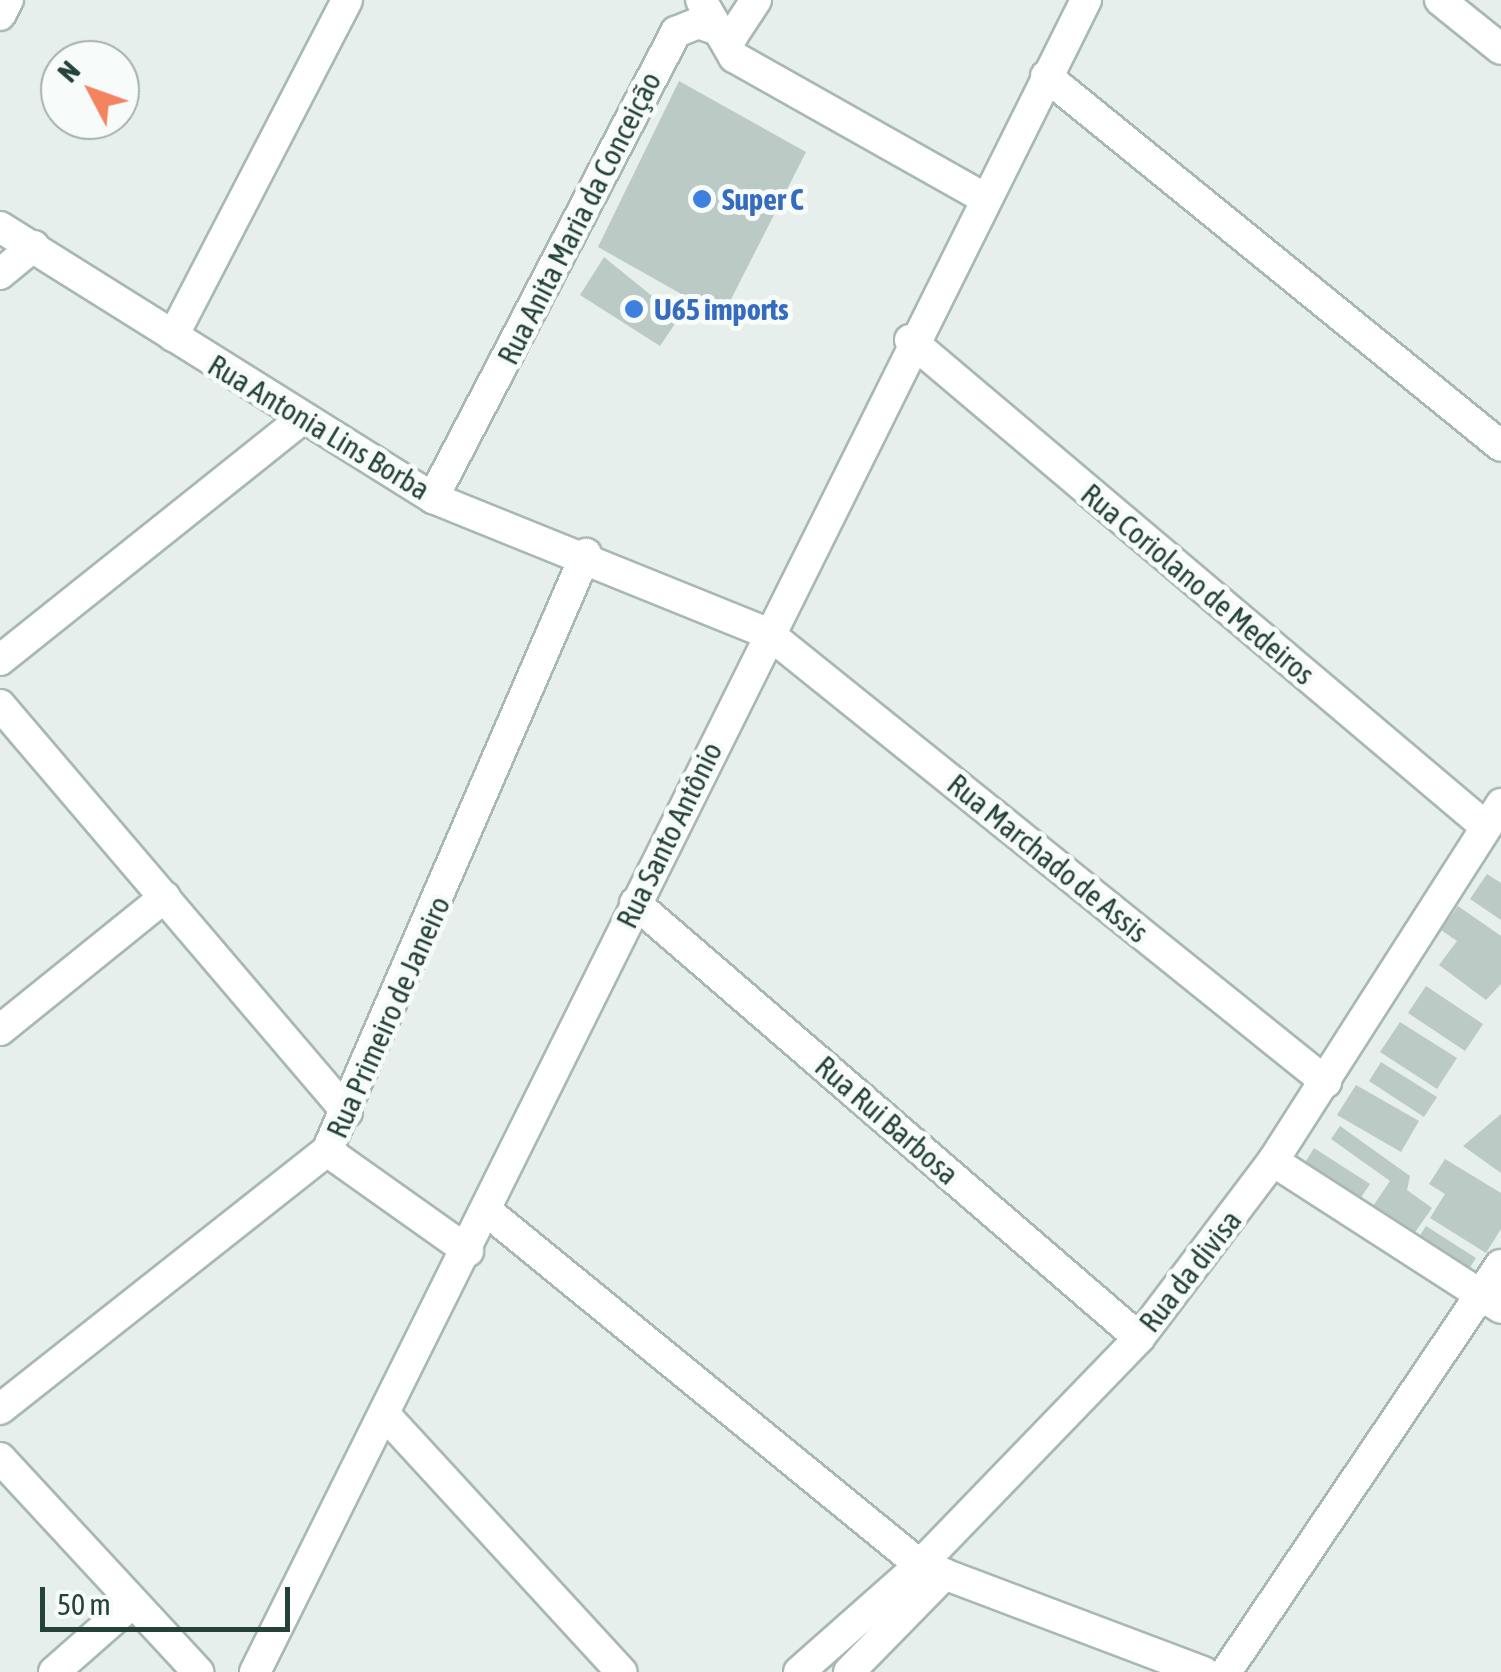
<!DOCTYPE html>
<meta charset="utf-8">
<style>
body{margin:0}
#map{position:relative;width:1501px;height:1672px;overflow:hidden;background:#e6efeb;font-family:"Asap Condensed",sans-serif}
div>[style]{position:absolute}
.building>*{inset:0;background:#bbcac4}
.roads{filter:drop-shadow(2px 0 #a8b8b2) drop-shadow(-2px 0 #a8b8b2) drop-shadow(0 2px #a8b8b2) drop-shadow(0 -2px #a8b8b2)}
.minor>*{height:30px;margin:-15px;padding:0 15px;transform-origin:15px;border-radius:15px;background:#fff}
.secondary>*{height:30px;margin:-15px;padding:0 15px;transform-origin:15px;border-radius:15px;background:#fff}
.dots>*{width:28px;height:28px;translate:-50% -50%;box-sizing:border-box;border:5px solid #f7fbf9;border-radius:50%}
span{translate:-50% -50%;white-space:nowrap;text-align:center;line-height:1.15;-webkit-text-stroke:10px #f7fbf9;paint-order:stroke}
.shop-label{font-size:30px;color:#366cbe;font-weight:700}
.left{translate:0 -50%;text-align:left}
.street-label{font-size:30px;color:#24423a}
.north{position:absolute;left:40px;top:40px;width:100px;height:100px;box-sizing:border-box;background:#f7fbf9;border:2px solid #a3b1ad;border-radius:50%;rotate:311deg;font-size:28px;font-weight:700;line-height:40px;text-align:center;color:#24423a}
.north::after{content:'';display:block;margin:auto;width:35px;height:45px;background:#f4845f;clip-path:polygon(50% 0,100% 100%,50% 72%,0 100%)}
.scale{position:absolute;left:40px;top:1587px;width:250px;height:45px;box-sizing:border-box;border:5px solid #24423a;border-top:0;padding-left:12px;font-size:30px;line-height:35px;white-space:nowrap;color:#24423a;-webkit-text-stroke:8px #f7fbf9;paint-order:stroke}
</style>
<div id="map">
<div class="building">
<div style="clip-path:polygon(679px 81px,806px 152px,722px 317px,598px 247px)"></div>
<div style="clip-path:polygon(604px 257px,679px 318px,660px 346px,580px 295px)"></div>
<div style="clip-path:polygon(1487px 874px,1501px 883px,1501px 920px,1470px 899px)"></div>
<div style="clip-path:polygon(1458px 906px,1501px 936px,1501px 984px,1486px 1000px,1439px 965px,1457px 941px,1441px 930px)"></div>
<div style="clip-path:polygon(1426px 986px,1483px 1024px,1465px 1051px,1408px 1013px)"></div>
<div style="clip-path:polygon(1400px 1022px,1457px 1058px,1437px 1089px,1380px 1052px)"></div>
<div style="clip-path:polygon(1381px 1062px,1437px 1097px,1424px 1117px,1369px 1081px)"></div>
<div style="clip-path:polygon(1356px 1085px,1419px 1121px,1401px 1152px,1337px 1115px)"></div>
<div style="clip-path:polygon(1501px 1114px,1501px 1173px,1463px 1146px)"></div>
<div style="clip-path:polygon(1340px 1126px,1410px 1176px,1407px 1190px,1432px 1208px,1411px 1238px,1371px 1209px,1390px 1181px,1331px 1139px)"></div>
<div style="clip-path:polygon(1314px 1148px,1370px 1184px,1356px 1205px,1301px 1169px)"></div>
<div style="clip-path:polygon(1445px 1159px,1501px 1193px,1501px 1229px,1486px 1253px,1430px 1218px,1445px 1194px,1429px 1184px)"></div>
<div style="clip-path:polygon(1426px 1226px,1476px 1258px,1467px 1272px,1417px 1240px)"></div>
</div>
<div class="roads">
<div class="minor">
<div style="left:701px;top:0;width:66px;rotate:59.9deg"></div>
<div style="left:734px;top:57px;width:285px;rotate:29.4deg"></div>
<div style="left:1440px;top:0;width:78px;rotate:38.8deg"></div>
<div style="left:0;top:15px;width:17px;rotate:-62deg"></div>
<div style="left:1046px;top:76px;width:586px;rotate:39.12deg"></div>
<div style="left:0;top:227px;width:511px;rotate:32.04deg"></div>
<div style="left:433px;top:498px;width:362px;rotate:22deg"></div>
<div style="left:769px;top:634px;width:715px;rotate:38.81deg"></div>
<div style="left:0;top:274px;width:44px;rotate:-39.5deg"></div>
<div style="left:173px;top:336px;width:378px;rotate:-62.6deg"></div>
<div style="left:910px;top:340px;width:754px;rotate:40.21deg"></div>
<div style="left:433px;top:498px;width:526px;rotate:-62.46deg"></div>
<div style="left:676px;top:32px;width:24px;rotate:-22deg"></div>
<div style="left:698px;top:23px;width:37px;rotate:19deg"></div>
<div style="left:733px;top:35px;width:42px;rotate:-56.7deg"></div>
<div style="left:0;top:660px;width:381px;rotate:-38.6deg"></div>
<div style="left:0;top:705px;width:535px;rotate:49.55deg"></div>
<div style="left:635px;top:903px;width:666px;rotate:40.8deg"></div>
<div style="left:0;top:1030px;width:212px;rotate:-38.9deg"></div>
<div style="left:327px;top:1151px;width:173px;rotate:35.3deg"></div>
<div style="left:1273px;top:1161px;width:271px;rotate:32.8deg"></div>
<div style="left:488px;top:1212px;width:558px;rotate:39.25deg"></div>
<div style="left:920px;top:1565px;width:303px;rotate:20.7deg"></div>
<div style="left:0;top:1409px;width:417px;rotate:-38.3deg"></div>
<div style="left:327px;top:1151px;width:651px;rotate:-66.55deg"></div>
<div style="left:386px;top:1416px;width:348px;rotate:47.4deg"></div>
<div style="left:0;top:1458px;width:292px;rotate:47.2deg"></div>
<div style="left:54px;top:1672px;width:101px;rotate:-41.4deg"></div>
<div style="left:799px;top:1672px;width:162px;rotate:-41.5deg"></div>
<div style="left:920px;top:1565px;width:315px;rotate:-46deg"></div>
<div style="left:1139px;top:1338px;width:222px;rotate:-52.9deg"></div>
<div style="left:1273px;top:1161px;width:424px;rotate:-57.4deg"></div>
<div style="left:849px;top:1672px;width:137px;rotate:-45.6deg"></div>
<div style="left:1226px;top:1672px;width:491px;rotate:-56deg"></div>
</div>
<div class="secondary">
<div style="left:255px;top:1672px;width:1867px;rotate:-63.57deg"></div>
</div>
</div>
<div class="dots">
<div style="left:702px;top:199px;background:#3f7fe0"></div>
<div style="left:634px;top:309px;background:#3f7fe0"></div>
</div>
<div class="shop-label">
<span class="left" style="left:722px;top:199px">Super C</span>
<span class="left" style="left:654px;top:309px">U65 imports</span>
</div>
<div class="street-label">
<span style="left:579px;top:218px;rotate:-63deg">Rua Anita Maria da Conceição</span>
<span style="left:319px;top:427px;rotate:31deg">Rua Antonia Lins Borba</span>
<span style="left:1198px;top:584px;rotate:40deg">Rua Coriolano de Medeiros</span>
<span style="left:669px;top:835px;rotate:-64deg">Rua Santo Antônio</span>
<span style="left:1048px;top:858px;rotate:39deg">Rua Marchado de Assis</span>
<span style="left:388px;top:1017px;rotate:-66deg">Rua Primeiro de Janeiro</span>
<span style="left:887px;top:1120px;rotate:41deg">Rua Rui Barbosa</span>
<span style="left:1190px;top:1271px;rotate:-52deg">Rua da divisa</span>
</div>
<div class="north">N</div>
<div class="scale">50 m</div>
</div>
